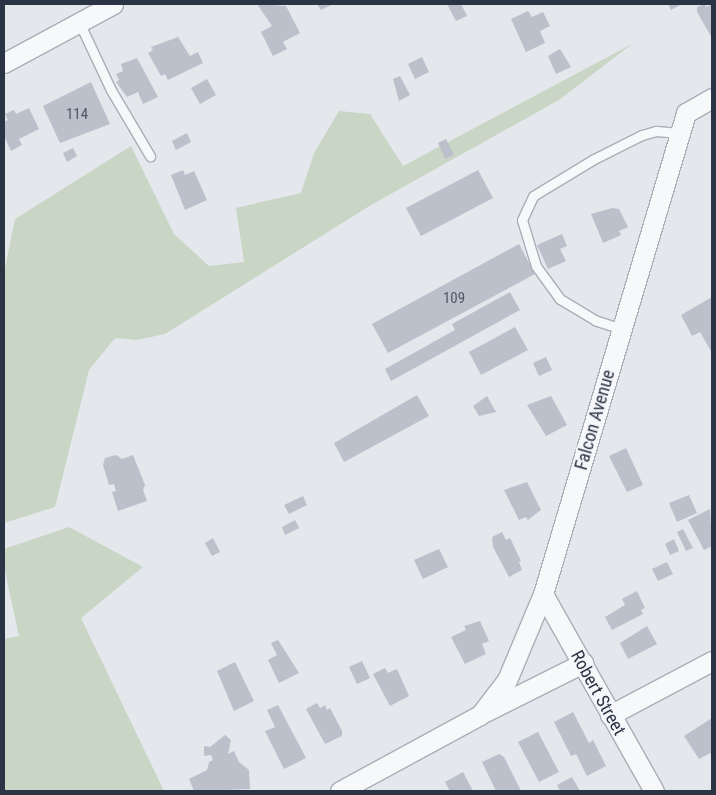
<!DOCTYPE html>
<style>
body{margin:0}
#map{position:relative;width:716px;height:795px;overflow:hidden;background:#e4e7ec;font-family:"Roboto Condensed",sans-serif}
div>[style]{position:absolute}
.green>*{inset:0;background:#c9d6c5}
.building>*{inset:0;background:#bbc0ca}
.roads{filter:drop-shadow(1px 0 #a9aeb7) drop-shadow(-1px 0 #a9aeb7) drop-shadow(0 1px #a9aeb7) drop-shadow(0 -1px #a9aeb7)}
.service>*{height:9px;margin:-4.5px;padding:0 4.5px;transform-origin:4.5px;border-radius:4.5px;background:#f7f8fa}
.minor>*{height:19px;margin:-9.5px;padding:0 9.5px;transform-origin:9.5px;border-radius:9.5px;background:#f7f8fa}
span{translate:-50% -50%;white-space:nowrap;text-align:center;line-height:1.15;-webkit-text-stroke:4px #f4f6f9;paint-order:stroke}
.number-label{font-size:15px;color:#4f5766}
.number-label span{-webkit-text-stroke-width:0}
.street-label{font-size:18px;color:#2b3445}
.frame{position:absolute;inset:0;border:5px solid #2b3445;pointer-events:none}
</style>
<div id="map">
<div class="green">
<div style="clip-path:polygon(632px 44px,559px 100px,371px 205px,165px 334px,137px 340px,115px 338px,89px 370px,55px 507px,4px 523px,4px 273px,15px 219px,131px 146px,174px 234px,209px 266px,244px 262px,236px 208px,301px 193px,314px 153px,339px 111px,370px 114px,403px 166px)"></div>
<div style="clip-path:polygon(69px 527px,143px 567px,81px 618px,164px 791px,4px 791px,4px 639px,19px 636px,4px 566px,4px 549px)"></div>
</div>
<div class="building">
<div style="clip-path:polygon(257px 4px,286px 6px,300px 33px,283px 42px,287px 49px,273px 56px,261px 32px,272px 26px)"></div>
<div style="clip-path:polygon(317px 4px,333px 4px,321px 10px)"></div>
<div style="clip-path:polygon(447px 4px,461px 4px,467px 16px,456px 21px)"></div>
<div style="clip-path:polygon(668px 4px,680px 4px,680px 5px,671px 10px)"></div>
<div style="clip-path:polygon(704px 4px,707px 7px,712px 4px,712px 38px,697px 12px,697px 7px)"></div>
<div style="clip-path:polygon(528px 11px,532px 17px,543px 12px,550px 26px,540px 31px,545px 43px,526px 52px,511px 19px)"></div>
<div style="clip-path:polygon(178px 37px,190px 56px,198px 52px,203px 63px,168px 80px,165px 74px,161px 76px,148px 53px,153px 50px,151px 47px)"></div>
<div style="clip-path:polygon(560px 49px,571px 67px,556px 74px,548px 56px)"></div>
<div style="clip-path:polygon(422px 57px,429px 72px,415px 79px,408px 64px)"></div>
<div style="clip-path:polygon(137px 58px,158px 97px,143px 104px,138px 92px,127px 97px,116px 82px,119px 80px,116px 74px,123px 71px,121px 64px)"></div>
<div style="clip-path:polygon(400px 76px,410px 95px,399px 101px,393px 79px)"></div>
<div style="clip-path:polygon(207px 79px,216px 95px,200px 104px,191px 88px)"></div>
<div style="clip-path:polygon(91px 82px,110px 124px,60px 143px,43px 106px)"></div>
<div style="clip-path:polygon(29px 108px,39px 129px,19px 139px,22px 145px,11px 151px,4px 136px,4px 122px,8px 120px,5px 114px,14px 110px,16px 114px)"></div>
<div style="clip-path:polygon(187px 133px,191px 142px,176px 150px,172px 141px)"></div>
<div style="clip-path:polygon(446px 139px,454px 155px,445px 159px,438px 143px)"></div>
<div style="clip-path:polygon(73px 148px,77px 156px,67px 162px,63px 153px)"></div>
<div style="clip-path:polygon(183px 170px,185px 175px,194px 171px,207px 200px,185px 210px,171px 175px)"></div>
<div style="clip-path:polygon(478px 170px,493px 198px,421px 236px,406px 208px)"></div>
<div style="clip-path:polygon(612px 208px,619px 209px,628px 227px,619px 231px,621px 235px,603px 243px,591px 214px)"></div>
<div style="clip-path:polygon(562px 234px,567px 246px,560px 249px,566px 261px,548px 269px,537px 245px)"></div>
<div style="clip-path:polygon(519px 244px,535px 274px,388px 353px,372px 324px)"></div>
<div style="clip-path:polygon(510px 292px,520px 310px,391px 381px,385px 369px,455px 330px,452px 324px)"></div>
<div style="clip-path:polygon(712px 297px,712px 350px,711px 351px,700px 332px,692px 336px,681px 315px)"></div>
<div style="clip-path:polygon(515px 327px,528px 350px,481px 375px,469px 352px)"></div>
<div style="clip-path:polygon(546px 357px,552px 370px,539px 376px,533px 363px)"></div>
<div style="clip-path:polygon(417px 395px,429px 416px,344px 462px,334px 443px)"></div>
<div style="clip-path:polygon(487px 396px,496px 412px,479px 416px,473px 406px)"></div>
<div style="clip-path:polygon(551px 396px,567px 425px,546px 436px,527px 405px)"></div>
<div style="clip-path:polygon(626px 448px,643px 485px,627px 492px,609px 456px)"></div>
<div style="clip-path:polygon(116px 455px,122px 459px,133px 455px,145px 485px,143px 490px,147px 501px,118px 511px,112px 492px,116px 491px,114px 484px,109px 485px,103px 465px,105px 458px)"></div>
<div style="clip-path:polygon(527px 482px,541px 510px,528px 520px,526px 517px,519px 520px,504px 490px)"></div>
<div style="clip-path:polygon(689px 495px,697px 513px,677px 522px,669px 503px)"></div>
<div style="clip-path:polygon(303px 496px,307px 505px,289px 514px,284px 505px)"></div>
<div style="clip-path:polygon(710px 509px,712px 546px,704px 550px,688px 520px)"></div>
<div style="clip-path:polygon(295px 520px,299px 528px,285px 535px,282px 527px)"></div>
<div style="clip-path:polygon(683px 529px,693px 548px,686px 551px,677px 532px)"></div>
<div style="clip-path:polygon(502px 532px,506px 540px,510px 538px,521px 561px,519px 562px,522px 570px,509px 577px,493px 547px,492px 537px)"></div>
<div style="clip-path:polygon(213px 538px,220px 552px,212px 556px,205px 543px)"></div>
<div style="clip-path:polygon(674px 539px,679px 551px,670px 555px,665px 544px)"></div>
<div style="clip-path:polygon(439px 549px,448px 567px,423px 579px,414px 560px)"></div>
<div style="clip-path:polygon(667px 562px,673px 574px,658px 581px,652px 569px)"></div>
<div style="clip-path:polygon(637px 591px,645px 608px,641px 610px,643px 614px,612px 630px,605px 617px,625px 605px,622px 599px)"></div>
<div style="clip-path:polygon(480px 621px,489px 641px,482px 644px,486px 654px,465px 664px,451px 637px,466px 630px,464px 626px)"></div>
<div style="clip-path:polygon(647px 626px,657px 644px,628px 659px,620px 643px)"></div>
<div style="clip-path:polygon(278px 640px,299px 673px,279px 683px,268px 660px,277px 655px,271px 643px)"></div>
<div style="clip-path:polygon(362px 661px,370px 678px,357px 684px,349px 667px)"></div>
<div style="clip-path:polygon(235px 662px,254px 701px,234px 711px,217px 671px)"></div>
<div style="clip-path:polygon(385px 668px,388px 673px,397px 669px,409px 696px,390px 706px,373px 674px)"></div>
<div style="clip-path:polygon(317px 703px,320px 708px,325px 705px,327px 710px,330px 708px,342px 731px,342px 736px,325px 744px,306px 709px)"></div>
<div style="clip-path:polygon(278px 705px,306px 758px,284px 769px,265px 731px,275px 727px,267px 710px)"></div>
<div style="clip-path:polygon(573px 712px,589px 743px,593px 740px,606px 766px,587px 776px,576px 754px,571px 756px,554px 722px)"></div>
<div style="clip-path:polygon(712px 718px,712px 756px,710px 753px,699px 759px,684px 736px)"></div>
<div style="clip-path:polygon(538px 732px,559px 772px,539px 782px,518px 742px)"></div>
<div style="clip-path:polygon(225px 735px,231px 740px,228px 754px,234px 751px,239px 762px,249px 770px,250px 789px,194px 791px,189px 779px,207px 770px,209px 762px,213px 760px,211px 755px,204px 756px,204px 746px,210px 747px)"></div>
<div style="clip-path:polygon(499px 754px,504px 757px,521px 791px,496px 791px,482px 762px)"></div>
<div style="clip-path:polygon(463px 772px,473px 791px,450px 791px,445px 782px)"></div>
<div style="clip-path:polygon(572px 777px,580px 791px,560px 791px,557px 785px)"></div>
</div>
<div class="roads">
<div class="service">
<div style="left:79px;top:22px;width:75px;rotate:64.8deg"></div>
<div style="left:111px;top:90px;width:77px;rotate:59.4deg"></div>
<div style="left:622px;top:329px;width:28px;rotate:-162deg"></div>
<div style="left:595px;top:320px;width:41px;rotate:-149deg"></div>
<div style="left:560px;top:299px;width:41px;rotate:-126deg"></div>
<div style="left:536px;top:266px;width:48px;rotate:-106.9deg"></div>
<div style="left:522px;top:220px;width:26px;rotate:-65deg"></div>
<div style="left:533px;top:196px;width:71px;rotate:-31.2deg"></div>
<div style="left:594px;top:159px;width:54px;rotate:-26.6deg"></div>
<div style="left:642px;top:135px;width:15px;rotate:-16deg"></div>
<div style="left:656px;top:131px;width:24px;rotate:5deg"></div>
</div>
<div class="minor">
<div style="left:4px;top:63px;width:124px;rotate:-28.4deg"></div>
<div style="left:543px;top:594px;width:226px;rotate:60.6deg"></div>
<div style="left:485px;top:712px;width:110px;rotate:-26.6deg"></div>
<div style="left:610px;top:715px;width:115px;rotate:-27.9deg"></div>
<div style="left:340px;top:791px;width:159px;rotate:-28.5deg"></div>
<div style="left:480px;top:715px;width:44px;rotate:-52.4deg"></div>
<div style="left:507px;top:680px;width:93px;rotate:-67.3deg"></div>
<div style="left:543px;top:594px;width:502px;rotate:-73.44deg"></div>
<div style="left:686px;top:113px;width:30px;rotate:-30deg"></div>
</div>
</div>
<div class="number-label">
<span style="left:77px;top:115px">114</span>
<span style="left:454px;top:299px">109</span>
</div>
<div class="street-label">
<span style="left:595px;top:420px;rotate:-74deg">Falcon Avenue</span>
<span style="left:598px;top:693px;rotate:61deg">Robert Street</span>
</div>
<div class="frame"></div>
</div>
